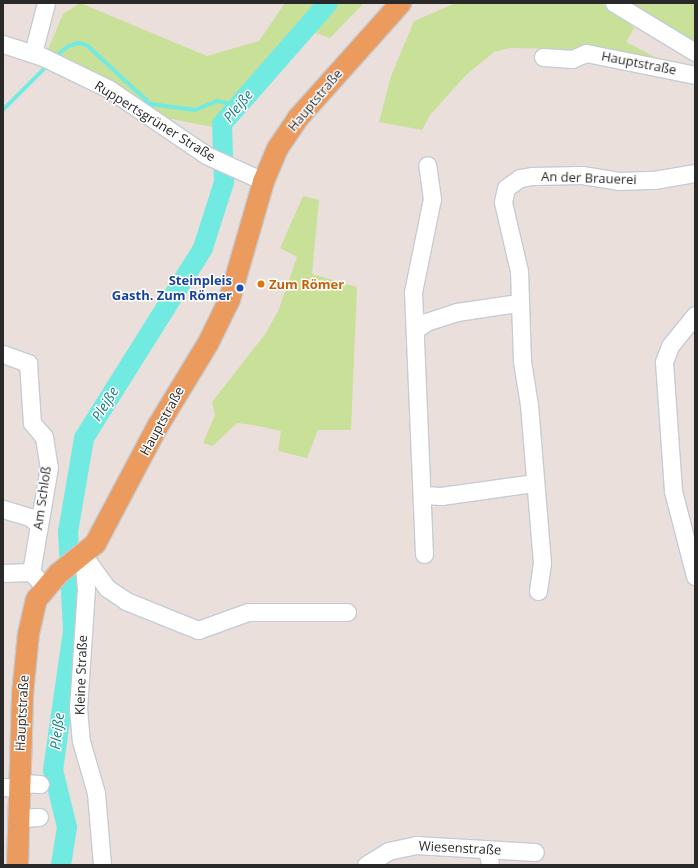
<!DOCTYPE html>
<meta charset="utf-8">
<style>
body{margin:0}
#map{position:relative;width:698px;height:868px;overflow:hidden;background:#ebdfdb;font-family:"Open Sans",sans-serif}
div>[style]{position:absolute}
.green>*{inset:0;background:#c9e099}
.stream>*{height:3.5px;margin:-1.75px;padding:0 1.75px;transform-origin:1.75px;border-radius:1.75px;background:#71eae1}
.river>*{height:20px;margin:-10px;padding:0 10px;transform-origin:10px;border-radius:10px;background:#71eae1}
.roads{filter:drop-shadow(1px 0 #c4ccd3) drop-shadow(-1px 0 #c4ccd3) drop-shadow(0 1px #c4ccd3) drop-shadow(0 -1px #c4ccd3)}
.minor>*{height:17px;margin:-8.5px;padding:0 8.5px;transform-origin:8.5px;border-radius:8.5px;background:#fff}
.major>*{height:21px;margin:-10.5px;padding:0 10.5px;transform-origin:10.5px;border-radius:10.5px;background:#ec9b5f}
.dots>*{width:11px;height:11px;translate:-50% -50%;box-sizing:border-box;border:2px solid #fff;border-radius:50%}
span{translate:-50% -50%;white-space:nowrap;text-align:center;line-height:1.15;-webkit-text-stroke:3px #fff;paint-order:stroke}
.street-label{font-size:13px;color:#292929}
.transit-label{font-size:13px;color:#164399;font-weight:700}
.right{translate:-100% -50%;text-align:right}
.food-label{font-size:13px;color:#c56008;font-weight:700}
.left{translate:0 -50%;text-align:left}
.water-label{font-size:14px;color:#118081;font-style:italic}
.frame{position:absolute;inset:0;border:4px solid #292929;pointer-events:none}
</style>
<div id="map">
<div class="green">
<div style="clip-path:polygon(80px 3px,207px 56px,259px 41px,285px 3px,364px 3px,330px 38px,308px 30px,212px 127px,162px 117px,46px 54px,63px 14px)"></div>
<div style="clip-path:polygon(456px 3px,601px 3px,634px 28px,626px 42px,665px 62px,613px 50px,510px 48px,494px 52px,466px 75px,430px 115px,422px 130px,379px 122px,391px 76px,414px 21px)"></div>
<div style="clip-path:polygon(635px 3px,695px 3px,695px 44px,631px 10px)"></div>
<div style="clip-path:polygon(303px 196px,319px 200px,312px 274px,357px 287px,351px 430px,318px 430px,307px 458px,278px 451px,281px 431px,253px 425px,237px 423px,213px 446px,203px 443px,215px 415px,212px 402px,266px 333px,279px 309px,297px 257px,280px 248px)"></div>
</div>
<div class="stream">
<div style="left:54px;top:58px;width:17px;rotate:-40deg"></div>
<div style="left:67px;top:47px;width:12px;rotate:-20deg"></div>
<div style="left:78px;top:43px;width:9px;rotate:13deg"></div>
<div style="left:87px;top:45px;width:87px;rotate:42.7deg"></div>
<div style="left:151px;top:104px;width:44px;rotate:7.8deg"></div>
<div style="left:195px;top:110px;width:24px;rotate:-22deg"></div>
<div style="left:217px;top:101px;width:20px;rotate:11deg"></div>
<div style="left:3px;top:110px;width:65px;rotate:-45deg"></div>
</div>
<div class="river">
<div style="left:61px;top:865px;width:38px;rotate:-81deg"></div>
<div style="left:67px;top:827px;width:59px;rotate:-103.8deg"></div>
<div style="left:53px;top:770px;width:140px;rotate:-81.8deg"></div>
<div style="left:73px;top:631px;width:99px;rotate:-92.9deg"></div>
<div style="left:68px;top:532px;width:95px;rotate:-80.3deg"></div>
<div style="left:84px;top:438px;width:224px;rotate:-57.9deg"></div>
<div style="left:203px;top:248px;width:69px;rotate:-72.3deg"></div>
<div style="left:224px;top:182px;width:58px;rotate:-92deg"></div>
<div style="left:222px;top:124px;width:161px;rotate:-48.8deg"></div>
</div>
<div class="roads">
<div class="minor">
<div style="left:614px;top:3px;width:95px;rotate:31.2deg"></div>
<div style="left:3px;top:44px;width:40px;rotate:18deg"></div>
<div style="left:41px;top:56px;width:76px;rotate:25.9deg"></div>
<div style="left:109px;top:89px;width:117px;rotate:34.2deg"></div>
<div style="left:206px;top:155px;width:63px;rotate:24.5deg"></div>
<div style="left:33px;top:53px;width:52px;rotate:-75.4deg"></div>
<div style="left:543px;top:57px;width:29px;rotate:4deg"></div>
<div style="left:572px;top:59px;width:15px;rotate:-23deg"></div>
<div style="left:586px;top:53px;width:111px;rotate:11.4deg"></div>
<div style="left:695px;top:315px;width:40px;rotate:129deg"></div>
<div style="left:670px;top:346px;width:17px;rotate:111deg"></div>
<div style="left:664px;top:362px;width:129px;rotate:86deg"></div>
<div style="left:673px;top:491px;width:88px;rotate:75.5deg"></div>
<div style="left:415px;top:330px;width:14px;rotate:-36deg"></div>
<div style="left:426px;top:322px;width:33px;rotate:-18deg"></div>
<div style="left:457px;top:312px;width:62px;rotate:-8.4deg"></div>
<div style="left:3px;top:354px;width:27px;rotate:20deg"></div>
<div style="left:28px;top:363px;width:60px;rotate:86.2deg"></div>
<div style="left:32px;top:423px;width:18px;rotate:49deg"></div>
<div style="left:44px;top:437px;width:30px;rotate:81deg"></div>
<div style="left:49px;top:467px;width:107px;rotate:99.7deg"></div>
<div style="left:31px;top:572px;width:21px;rotate:47deg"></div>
<div style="left:423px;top:495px;width:18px;rotate:3deg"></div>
<div style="left:441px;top:496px;width:93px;rotate:-8deg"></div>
<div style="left:3px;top:509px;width:28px;rotate:17deg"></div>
<div style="left:30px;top:517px;width:12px;rotate:42deg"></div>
<div style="left:83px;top:554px;width:35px;rotate:85deg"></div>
<div style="left:86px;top:589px;width:119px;rotate:93.8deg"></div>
<div style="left:78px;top:708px;width:33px;rotate:85deg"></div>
<div style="left:81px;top:741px;width:54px;rotate:73.9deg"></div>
<div style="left:96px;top:793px;width:72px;rotate:85.2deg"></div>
<div style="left:424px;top:554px;width:262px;rotate:-92.4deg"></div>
<div style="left:413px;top:292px;width:95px;rotate:-78.5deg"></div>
<div style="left:432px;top:199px;width:34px;rotate:-98deg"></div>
<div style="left:83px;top:555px;width:41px;rotate:54deg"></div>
<div style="left:107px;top:588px;width:23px;rotate:34deg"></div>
<div style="left:126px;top:601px;width:78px;rotate:21.9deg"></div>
<div style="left:198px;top:630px;width:53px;rotate:-19.8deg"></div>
<div style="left:248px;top:612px;width:99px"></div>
<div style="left:3px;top:573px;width:28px;rotate:-2deg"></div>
<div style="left:538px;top:591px;width:28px;rotate:-82deg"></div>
<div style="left:542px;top:563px;width:159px;rotate:-94.7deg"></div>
<div style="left:529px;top:405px;width:45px;rotate:-99deg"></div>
<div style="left:522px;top:361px;width:90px;rotate:-91.9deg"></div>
<div style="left:519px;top:271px;width:71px;rotate:-103.1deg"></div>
<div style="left:503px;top:202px;width:14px;rotate:-78deg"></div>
<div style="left:506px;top:188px;width:17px;rotate:-36deg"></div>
<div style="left:520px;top:178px;width:13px;rotate:-9deg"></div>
<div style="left:533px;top:176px;width:49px;rotate:-1.2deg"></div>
<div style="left:582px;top:175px;width:37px;rotate:9deg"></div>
<div style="left:619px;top:181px;width:35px;rotate:-2deg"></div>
<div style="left:654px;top:180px;width:42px;rotate:-9.7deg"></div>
<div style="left:19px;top:783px;width:21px;rotate:3deg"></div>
<div style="left:3px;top:787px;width:16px;rotate:4deg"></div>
<div style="left:18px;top:818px;width:21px;rotate:-3deg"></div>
<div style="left:487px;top:849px;width:16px;rotate:79deg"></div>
<div style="left:366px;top:865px;width:26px;rotate:-32deg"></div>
<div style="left:388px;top:851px;width:29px;rotate:-12deg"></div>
<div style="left:416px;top:845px;width:119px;rotate:3.4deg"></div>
</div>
<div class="major">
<div style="left:17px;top:865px;width:171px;rotate:-88.3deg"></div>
<div style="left:22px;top:694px;width:61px;rotate:-84.4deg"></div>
<div style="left:28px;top:633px;width:35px;rotate:-77deg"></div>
<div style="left:36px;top:599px;width:34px;rotate:-50deg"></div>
<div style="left:58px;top:573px;width:48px;rotate:-39deg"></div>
<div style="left:95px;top:543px;width:132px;rotate:-62.1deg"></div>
<div style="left:157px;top:426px;width:98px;rotate:-58.7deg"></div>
<div style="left:208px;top:342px;width:48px;rotate:-64deg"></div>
<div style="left:229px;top:299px;width:123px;rotate:-73.9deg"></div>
<div style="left:263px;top:181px;width:36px;rotate:-67deg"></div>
<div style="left:277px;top:148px;width:37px;rotate:-56deg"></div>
<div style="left:298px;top:117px;width:153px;rotate:-48.2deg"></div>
</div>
</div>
<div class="dots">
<div style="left:261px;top:284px;background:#e8710a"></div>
<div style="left:240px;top:288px;background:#1a4fb4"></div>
</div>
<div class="street-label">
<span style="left:639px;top:63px;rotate:11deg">Hauptstraße</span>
<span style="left:315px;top:100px;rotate:-50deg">Hauptstraße</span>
<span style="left:155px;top:121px;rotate:32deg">Ruppertsgrüner Straße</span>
<span style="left:589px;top:178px;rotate:2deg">An der Brauerei</span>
<span style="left:162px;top:421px;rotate:-61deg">Hauptstraße</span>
<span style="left:42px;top:498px;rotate:-82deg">Am Schloß</span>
<span style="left:81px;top:675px;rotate:-88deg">Kleine Straße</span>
<span style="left:22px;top:713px;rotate:-87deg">Hauptstraße</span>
<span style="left:460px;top:848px;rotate:3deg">Wiesenstraße</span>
</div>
<div class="transit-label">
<span class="right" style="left:232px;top:288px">Steinpleis<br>Gasth. Zum Römer</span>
</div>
<div class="food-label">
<span class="left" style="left:269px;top:284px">Zum Römer</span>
</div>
<div class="water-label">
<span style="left:238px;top:106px;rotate:-50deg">Pleiße</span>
<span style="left:105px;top:404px;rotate:-58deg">Pleiße</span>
<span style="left:57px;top:731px;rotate:-83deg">Pleiße</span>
</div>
<div class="frame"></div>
</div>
